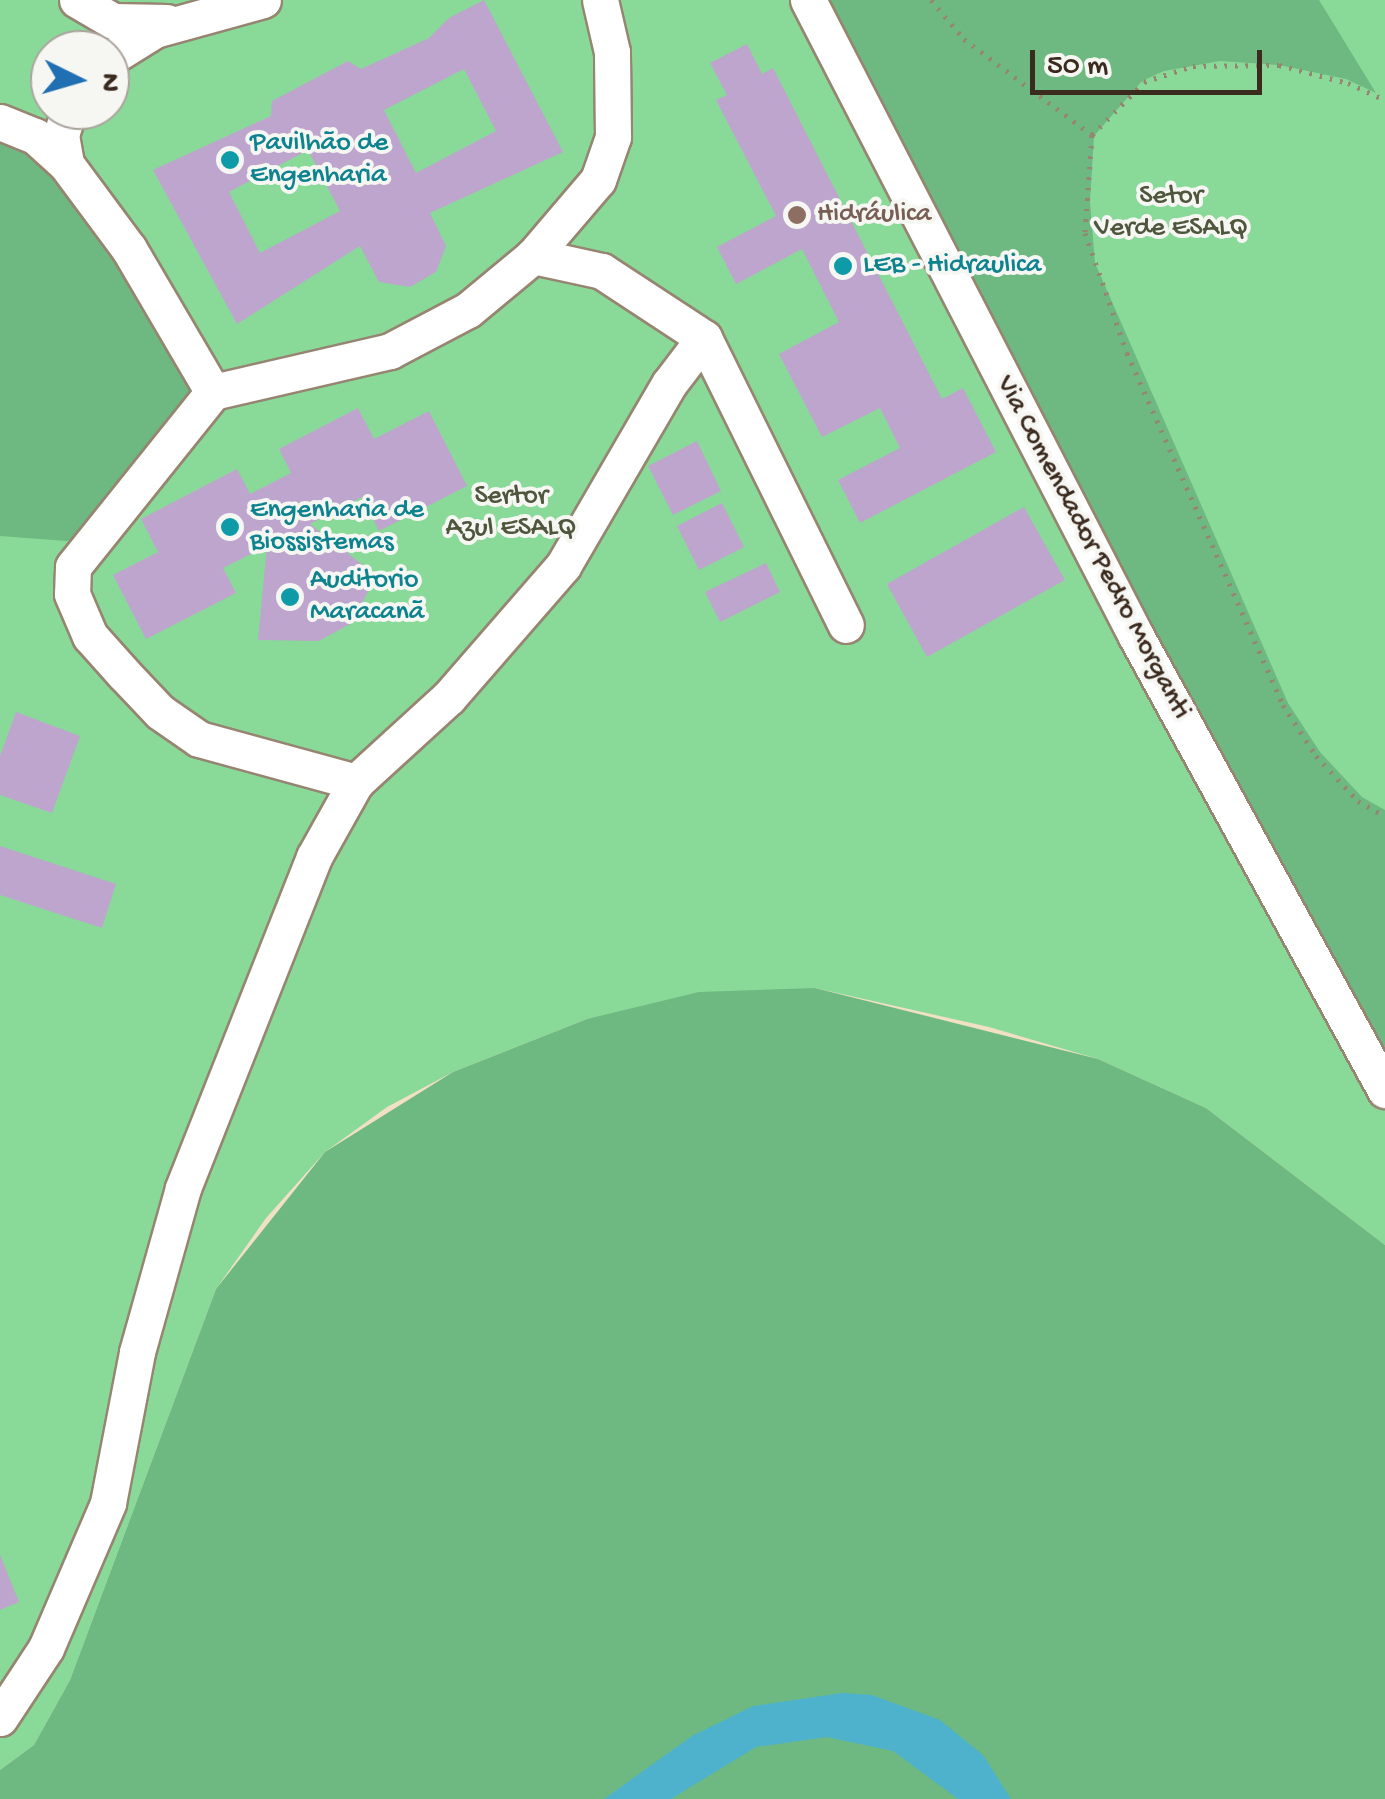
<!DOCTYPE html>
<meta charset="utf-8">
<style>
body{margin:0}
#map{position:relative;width:1385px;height:1799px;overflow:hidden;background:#f1e0c4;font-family:"Gochi Hand",sans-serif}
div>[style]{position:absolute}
.green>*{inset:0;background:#89d999}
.forest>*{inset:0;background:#6eb981}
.water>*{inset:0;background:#4eb2cd}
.building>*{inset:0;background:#bea5ce}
.path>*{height:5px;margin-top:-2.5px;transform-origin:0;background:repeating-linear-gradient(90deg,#968571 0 2.5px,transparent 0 10.5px)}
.roads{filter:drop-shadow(2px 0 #968571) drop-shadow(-2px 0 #968571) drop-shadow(0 2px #968571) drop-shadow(0 -2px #968571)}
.minor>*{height:35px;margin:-17.5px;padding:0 17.5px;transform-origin:17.5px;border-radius:17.5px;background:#fff}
.dots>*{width:28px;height:28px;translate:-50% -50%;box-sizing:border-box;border:5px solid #f6f6f2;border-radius:50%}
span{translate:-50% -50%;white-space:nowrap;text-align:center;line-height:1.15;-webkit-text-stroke:8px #f6f6f2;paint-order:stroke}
.culture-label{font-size:28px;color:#0d838f}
.left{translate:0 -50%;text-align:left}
.park-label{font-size:28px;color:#4e563d}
.education-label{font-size:28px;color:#785e54}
.street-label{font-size:28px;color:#3b2a1e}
.north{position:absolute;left:30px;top:30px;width:100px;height:100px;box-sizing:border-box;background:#f6f6f2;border:2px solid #aba49d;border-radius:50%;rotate:95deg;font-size:28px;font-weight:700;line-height:40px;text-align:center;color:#3b2a1e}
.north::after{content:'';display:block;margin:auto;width:35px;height:45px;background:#1f6fb2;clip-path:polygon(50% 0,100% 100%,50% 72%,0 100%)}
.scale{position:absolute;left:1030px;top:50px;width:232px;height:45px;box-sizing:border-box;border:5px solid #3b2a1e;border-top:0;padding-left:12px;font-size:30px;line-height:35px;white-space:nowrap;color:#3b2a1e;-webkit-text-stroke:8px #f6f6f2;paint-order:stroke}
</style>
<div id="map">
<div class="green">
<div style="clip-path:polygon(evenodd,0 0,1385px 0,1385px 1245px,1206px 1108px,1098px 1059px,989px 1027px,815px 988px,587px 1019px,453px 1072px,387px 1107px,325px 1152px,266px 1218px,216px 1289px,70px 1680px,34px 1745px,0 1770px,0 0,50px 50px,110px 50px,110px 110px,50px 110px,50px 50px)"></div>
</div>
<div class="forest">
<div style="clip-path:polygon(816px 0,1319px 0,1376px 93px,1346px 79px,1279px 65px,1220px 61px,1164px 71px,1142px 81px,1094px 136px,1090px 202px,1095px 263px,1288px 703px,1320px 752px,1362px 797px,1385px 810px,1385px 1064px,1241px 819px)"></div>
<div style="clip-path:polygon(0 132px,57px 171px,203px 390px,92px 529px,67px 541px,0 536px)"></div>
<div style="clip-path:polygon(815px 988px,1098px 1059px,1206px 1108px,1385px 1245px,1385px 1799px,0 1799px,0 1770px,34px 1745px,70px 1680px,216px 1289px,325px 1152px,453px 1072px,587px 1019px,699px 992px)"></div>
</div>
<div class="water">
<div style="clip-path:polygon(842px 1693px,872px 1695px,940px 1720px,983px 1755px,1011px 1799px,958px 1799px,893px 1751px,827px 1737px,756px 1747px,671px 1799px,604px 1799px,692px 1736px,753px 1706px)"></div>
</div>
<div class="building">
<div style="clip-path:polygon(evenodd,484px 0,563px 152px,430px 213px,446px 246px,436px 272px,410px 287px,379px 282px,360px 246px,237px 324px,153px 170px,271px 116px,272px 101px,348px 61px,361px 69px,429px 38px,449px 18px,484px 0,464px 69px,496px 131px,416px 173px,384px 110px,464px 69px,484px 0,308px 150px,340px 211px,260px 253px,229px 192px,308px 150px)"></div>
<div style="clip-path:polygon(747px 44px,762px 74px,773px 68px,942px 399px,963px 388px,996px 452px,860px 523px,838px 480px,900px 448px,880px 408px,822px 437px,779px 354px,839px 322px,802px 249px,736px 284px,717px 247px,776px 216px,716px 100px,727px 95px,710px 63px)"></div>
<div style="clip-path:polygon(358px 408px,374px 439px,429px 411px,467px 486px,379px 531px,362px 497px,310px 524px,377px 576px,350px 624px,319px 641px,258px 640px,267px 546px,223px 568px,236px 593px,146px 639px,113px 575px,158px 552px,141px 519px,237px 469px,250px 494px,291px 473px,279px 449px)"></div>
<div style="clip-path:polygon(697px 441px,721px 491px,673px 515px,648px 466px)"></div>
<div style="clip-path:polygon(722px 503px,744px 547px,699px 570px,677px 526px)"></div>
<div style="clip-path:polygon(1024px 507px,1065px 580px,927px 657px,887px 584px)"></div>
<div style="clip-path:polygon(766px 563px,780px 592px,720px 622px,705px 592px)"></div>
<div style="clip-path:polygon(16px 712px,80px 736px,52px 813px,0 795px,0 756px)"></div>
<div style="clip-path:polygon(0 846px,116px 884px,102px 928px,0 895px)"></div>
<div style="clip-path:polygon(0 1555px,19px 1602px,0 1610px)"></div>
</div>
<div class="path">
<div style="left:931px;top:0;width:51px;rotate:49.8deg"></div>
<div style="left:964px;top:39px;width:160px;rotate:36.9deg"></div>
<div style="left:1092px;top:135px;width:74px;rotate:-45.5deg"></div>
<div style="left:1144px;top:82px;width:52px;rotate:-18.1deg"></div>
<div style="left:1193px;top:66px;width:86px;rotate:-0.7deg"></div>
<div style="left:1279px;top:65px;width:71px;rotate:14.6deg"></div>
<div style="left:1348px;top:83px;width:41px;rotate:24.7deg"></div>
<div style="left:1092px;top:135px;width:98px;rotate:94.1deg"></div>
<div style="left:1085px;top:233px;width:127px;rotate:70.7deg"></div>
<div style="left:1127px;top:353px;width:385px;rotate:66.1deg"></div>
<div style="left:1283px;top:705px;width:61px;rotate:57.1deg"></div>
<div style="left:1316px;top:756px;width:62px;rotate:47deg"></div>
<div style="left:1358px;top:801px;width:31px;rotate:29deg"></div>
</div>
<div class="roads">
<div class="minor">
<div style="left:77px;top:0;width:42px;rotate:30.3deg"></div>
<div style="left:113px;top:21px;width:54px;rotate:1.1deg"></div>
<div style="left:808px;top:0;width:716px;rotate:62.72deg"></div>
<div style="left:1136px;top:636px;width:518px;rotate:61.26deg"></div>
<div style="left:110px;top:58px;width:53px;rotate:-31.9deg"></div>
<div style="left:155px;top:30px;width:112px;rotate:-15.5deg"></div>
<div style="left:69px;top:110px;width:26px;rotate:108deg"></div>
<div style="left:61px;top:135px;width:29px;rotate:80deg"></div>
<div style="left:66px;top:164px;width:106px;rotate:53.5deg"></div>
<div style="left:129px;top:249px;width:166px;rotate:59.6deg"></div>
<div style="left:213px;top:392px;width:182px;rotate:-13deg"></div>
<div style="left:390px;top:351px;width:88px;rotate:-27.7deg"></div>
<div style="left:468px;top:310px;width:85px;rotate:-39.7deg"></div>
<div style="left:533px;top:256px;width:100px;rotate:-49.5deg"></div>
<div style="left:598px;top:180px;width:46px;rotate:-70.8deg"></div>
<div style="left:613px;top:137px;width:85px;rotate:-90.7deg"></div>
<div style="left:612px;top:52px;width:53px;rotate:-103deg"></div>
<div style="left:0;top:122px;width:38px;rotate:22deg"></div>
<div style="left:35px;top:136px;width:42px;rotate:42.1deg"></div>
<div style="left:704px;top:338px;width:320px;rotate:63.7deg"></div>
<div style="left:213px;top:392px;width:224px;rotate:128.7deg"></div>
<div style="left:73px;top:567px;width:27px;rotate:92deg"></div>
<div style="left:72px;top:594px;width:46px;rotate:66.8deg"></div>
<div style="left:90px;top:636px;width:51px;rotate:48.2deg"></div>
<div style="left:124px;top:674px;width:52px;rotate:46.5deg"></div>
<div style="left:160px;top:712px;width:47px;rotate:34.7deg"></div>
<div style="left:199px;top:739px;width:163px;rotate:15.3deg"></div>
<div style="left:0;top:1718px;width:84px;rotate:-56.7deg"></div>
<div style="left:46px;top:1648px;width:158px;rotate:-66.8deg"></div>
<div style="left:108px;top:1503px;width:154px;rotate:-79.1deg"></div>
<div style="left:137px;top:1352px;width:170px;rotate:-74.3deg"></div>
<div style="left:183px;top:1188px;width:356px;rotate:-68.4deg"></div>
<div style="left:314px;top:857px;width:86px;rotate:-60.8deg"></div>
<div style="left:356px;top:782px;width:126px;rotate:-42.4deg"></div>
<div style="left:449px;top:697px;width:174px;rotate:-49deg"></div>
<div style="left:563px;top:566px;width:211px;rotate:-59.8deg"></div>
<div style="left:669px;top:384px;width:58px;rotate:-52.7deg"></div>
<div style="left:704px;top:338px;width:122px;rotate:-146.7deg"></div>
<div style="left:602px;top:271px;width:71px;rotate:-167.7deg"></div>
</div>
</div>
<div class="dots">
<div style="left:230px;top:160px;background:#0f9aa8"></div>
<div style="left:797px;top:215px;background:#8d6e63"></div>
<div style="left:843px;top:266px;background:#0f9aa8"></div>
<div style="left:230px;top:527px;background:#0f9aa8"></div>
<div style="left:290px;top:597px;background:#0f9aa8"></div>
</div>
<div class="culture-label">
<span class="left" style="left:250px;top:160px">Pavilhão de<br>Engenharia</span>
<span class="left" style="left:863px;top:266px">LEB - Hidraulica</span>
<span class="left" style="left:250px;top:527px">Engenharia de<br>Biossistemas</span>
<span class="left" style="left:310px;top:597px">Auditorio<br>Maracanã</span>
</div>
<div class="park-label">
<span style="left:1171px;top:213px">Setor<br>Verde ESALQ</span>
<span style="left:511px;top:513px">Sertor<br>Azul ESALQ</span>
</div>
<div class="education-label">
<span class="left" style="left:817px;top:215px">Hidráulica</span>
</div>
<div class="street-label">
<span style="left:1092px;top:548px;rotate:62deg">Via Comendador Pedro Morganti</span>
</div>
<div class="north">N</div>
<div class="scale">50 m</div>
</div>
